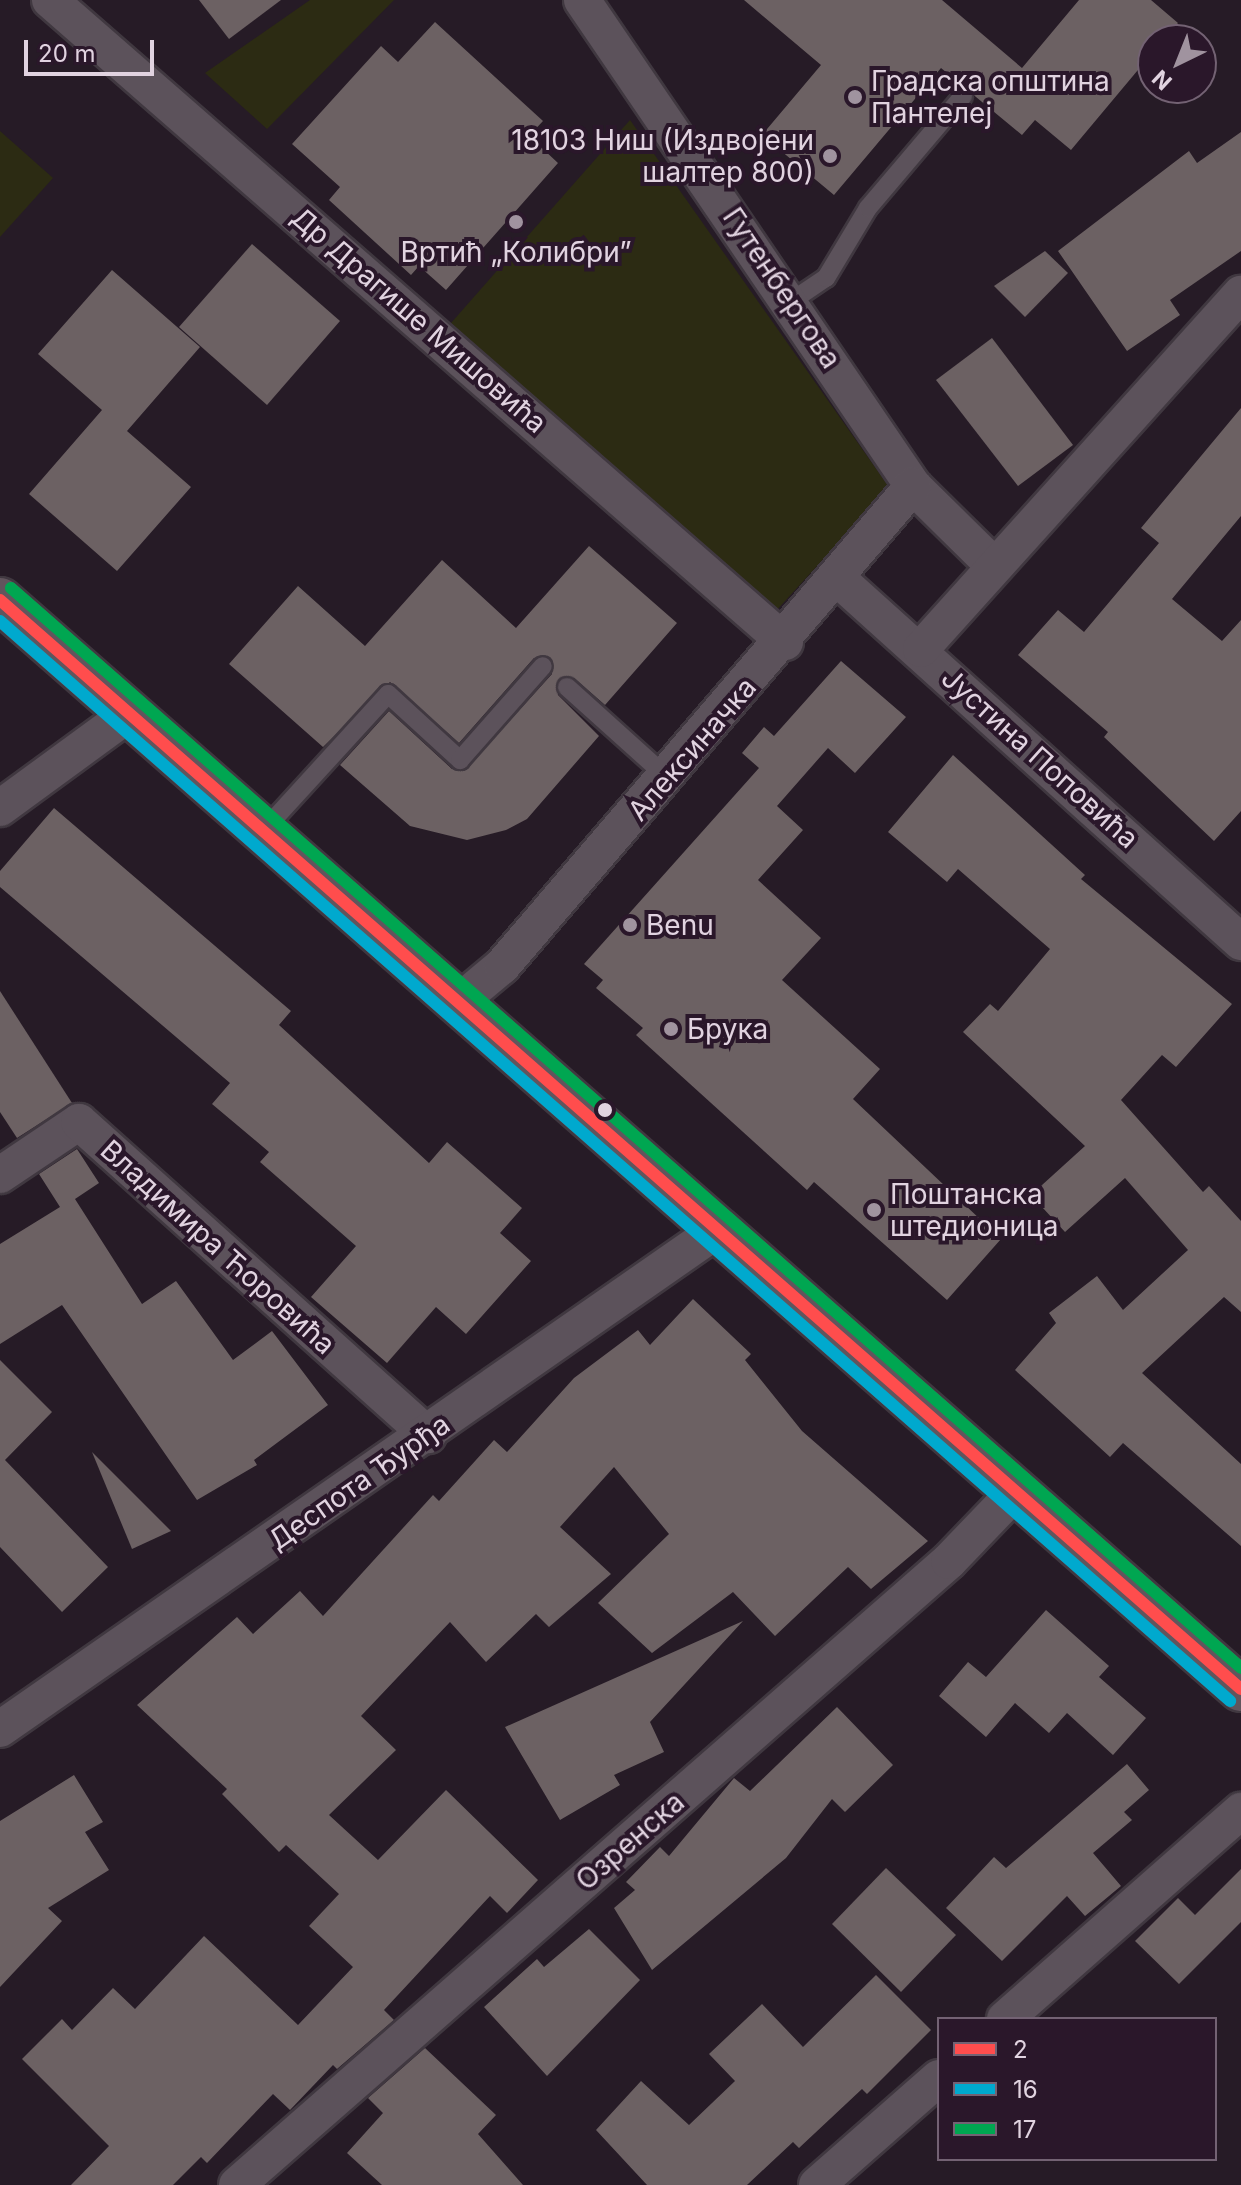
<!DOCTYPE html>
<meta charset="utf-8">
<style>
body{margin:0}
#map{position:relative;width:1241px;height:2185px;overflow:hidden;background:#261b26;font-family:Inter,sans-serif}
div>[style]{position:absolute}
.green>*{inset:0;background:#2c2b13}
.building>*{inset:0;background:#6c6163}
.roads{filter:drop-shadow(2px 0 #403840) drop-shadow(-2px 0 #403840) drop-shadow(0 2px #403840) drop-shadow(0 -2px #403840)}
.service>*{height:18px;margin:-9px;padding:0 9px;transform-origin:9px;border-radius:9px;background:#5c525b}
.minor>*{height:36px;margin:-18px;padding:0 18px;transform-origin:18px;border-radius:18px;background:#5c525b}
.secondary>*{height:44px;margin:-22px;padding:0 22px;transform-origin:22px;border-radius:22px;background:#61555d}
.bus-1>*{height:12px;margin:-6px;padding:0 6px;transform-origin:6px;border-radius:6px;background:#ff4d4d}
.bus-2>*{height:12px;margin:-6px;padding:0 6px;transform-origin:6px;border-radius:6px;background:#00a9ce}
.bus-3>*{height:12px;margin:-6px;padding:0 6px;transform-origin:6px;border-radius:6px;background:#00a651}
.dots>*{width:22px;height:22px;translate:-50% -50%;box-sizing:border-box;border:4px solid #2a172a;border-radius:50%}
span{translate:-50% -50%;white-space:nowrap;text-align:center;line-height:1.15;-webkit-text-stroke:8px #2a172a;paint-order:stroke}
.poi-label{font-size:28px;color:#e1d3e0}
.left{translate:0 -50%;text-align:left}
.right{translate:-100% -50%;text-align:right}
.street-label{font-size:28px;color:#e1d3e0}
.legend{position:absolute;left:937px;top:2017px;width:280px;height:144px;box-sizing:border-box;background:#2a172a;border:2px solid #736273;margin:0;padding:10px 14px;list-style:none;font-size:24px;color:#e1d3e0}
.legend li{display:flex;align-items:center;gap:16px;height:40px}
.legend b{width:40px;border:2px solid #736273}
.north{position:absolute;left:1137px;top:24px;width:80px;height:80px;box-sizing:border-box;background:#2a172a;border:2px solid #736273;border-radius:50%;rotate:223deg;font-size:22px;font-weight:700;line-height:32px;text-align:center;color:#e1d3e0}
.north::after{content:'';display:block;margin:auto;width:28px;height:36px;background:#a0939f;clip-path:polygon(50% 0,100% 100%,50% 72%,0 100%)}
.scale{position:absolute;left:24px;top:40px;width:130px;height:36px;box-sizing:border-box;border:4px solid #e1d3e0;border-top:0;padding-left:10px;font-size:24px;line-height:28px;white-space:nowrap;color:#e1d3e0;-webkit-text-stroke:6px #2a172a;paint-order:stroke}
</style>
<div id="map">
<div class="green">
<div style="clip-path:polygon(310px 0,394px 0,267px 129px,205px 73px)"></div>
<div style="clip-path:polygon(630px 120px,889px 487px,776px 611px,451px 323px)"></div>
<div style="clip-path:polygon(0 131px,53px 178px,0 237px)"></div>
</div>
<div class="building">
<div style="clip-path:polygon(199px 0,281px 0,229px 39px)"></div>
<div style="clip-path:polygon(744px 0,942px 0,1022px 68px,1079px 0,1151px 0,1178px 23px,1163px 40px,1153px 40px,1153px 52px,1071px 150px,1035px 120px,1022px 135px,941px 68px,834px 195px,762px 135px,821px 65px)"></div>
<div style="clip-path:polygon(435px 22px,543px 121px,529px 136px,558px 163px,446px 290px,419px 266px,411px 275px,329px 200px,340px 187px,292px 144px,381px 46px,398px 62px)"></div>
<div style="clip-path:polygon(1241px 132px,1241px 251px,1170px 300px,1180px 315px,1127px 351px,1058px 251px,1189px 151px,1197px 163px)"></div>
<div style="clip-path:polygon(252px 244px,340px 321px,267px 405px,179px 327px)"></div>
<div style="clip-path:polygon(1045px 251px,1068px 273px,1025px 317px,994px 286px)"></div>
<div style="clip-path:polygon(112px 270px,200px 347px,127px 431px,191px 487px,117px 571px,29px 494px,102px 410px,38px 354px)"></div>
<div style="clip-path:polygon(992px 338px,1073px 445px,1018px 486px,936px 380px)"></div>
<div style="clip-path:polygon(1241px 408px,1241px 516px,1172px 599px,1222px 641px,1241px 620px,1241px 811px,1214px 841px,1104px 737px,1108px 732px,1018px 655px,1058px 610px,1084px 632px,1159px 543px,1141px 528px)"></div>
<div style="clip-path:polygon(589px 546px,677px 623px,605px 705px,574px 678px,558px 680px,558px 695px,599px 736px,527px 819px,506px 830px,467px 840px,410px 826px,340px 765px,389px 711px,452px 769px,464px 771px,552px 674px,550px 657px,534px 658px,459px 743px,390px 682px,323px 747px,229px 664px,298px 586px,365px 646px,442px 560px,516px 628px)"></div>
<div style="clip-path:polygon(841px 661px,906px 717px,855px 773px,828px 748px,777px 806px,803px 830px,758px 880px,821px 938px,782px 980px,880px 1069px,853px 1099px,1001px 1239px,947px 1300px,814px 1182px,807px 1190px,636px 1035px,643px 1028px,596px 988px,603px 980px,584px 964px,759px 768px,742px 753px,764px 727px,774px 736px)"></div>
<div style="clip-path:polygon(953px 755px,1085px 875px,1081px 879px,1232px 1004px,1176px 1067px,1162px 1055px,1121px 1100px,1203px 1192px,1209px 1186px,1241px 1221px,1241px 1312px,1224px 1297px,1142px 1373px,1241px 1464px,1241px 1546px,1123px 1443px,1110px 1457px,1015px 1370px,1056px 1323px,1049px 1313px,1097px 1276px,1123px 1310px,1188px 1250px,1125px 1178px,1065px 1232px,1031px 1195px,1085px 1146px,963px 1032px,990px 1004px,998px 1011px,1050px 949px,958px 869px,947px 882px,888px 832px)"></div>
<div style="clip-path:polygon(54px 808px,291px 1011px,279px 1025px,429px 1163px,447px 1142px,522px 1208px,500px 1233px,531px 1261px,466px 1334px,436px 1307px,387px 1363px,311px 1297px,356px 1246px,260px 1162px,269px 1152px,212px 1104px,230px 1083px,0 887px,0 871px)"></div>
<div style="clip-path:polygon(0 991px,72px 1103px,17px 1138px,0 1112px)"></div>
<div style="clip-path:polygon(77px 1149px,99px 1183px,75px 1199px,142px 1304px,176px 1281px,233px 1360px,272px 1331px,328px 1405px,254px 1460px,257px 1465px,197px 1500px,62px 1305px,0 1344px,0 1244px,60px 1207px,39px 1174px)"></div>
<div style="clip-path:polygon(693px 1299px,751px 1354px,745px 1360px,802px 1431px,928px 1541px,871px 1589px,848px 1567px,775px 1636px,733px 1592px,652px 1653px,598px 1603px,669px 1534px,614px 1467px,560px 1527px,611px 1574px,549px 1627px,536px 1614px,486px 1662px,450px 1622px,361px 1716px,396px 1750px,329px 1815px,378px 1860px,446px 1790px,538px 1880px,507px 1913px,490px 1896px,384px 2010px,394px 2020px,337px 2069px,333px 2065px,290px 2110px,273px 2094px,207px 2163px,201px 2157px,173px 2185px,71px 2185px,109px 2146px,22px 2059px,62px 2019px,72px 2030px,113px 1988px,135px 2009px,204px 1936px,298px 2025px,353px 1967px,309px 1926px,339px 1894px,286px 1845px,279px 1852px,222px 1794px,227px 1789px,137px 1705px,237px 1617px,253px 1634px,300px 1591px,323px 1616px,433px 1495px,439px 1501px,494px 1440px,507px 1452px,574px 1378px,638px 1330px,650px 1345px)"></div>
<div style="clip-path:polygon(0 1360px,52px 1412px,5px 1460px,108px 1567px,62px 1612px,0 1547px)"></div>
<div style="clip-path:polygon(92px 1452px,171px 1531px,132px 1549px)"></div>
<div style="clip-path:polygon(1046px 1610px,1109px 1666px,1099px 1677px,1146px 1718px,1113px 1755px,1067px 1713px,1049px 1733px,1015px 1703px,986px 1737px,939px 1696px,968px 1662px,986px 1677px)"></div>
<div style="clip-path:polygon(743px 1621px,650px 1722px,664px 1752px,614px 1775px,620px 1785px,560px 1820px,505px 1727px)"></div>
<div style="clip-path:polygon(837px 1707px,893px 1765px,845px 1812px,832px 1799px,786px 1858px,652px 1970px,614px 1908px,635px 1890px,626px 1882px,660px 1847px,669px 1856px,734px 1778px,750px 1791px)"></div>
<div style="clip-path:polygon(1127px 1764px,1149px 1790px,1124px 1812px,1132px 1820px,1093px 1853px,1121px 1886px,1085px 1916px,1067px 1896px,1002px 1961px,946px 1908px,994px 1857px,1006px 1868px)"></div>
<div style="clip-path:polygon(74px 1775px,103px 1822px,85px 1832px,109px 1870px,48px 1908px,62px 1921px,0 1987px,0 1821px)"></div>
<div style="clip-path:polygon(886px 1868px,956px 1935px,901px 1992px,832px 1924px)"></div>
<div style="clip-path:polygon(1241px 1869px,1241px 1922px,1179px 1984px,1135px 1941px,1178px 1898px,1195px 1915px)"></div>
<div style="clip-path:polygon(589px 1929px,640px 1980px,547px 2076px,484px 2007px,537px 1959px,544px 1967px)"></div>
<div style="clip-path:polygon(876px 1975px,931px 2030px,867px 2094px,862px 2089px,799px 2148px,793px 2142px,747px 2185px,647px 2185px,596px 2130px,641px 2081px,689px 2125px,735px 2081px,709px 2054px,762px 2004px,803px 2047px)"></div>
<div style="clip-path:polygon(425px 2048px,496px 2115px,478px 2134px,523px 2185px,382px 2185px,347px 2153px,383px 2113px,368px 2098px)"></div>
</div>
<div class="roads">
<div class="service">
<div style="left:793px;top:300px;width:40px;rotate:-34deg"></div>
<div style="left:826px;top:278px;width:82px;rotate:-59deg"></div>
<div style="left:868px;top:208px;width:147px;rotate:-49.7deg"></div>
<div style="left:567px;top:687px;width:135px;rotate:42deg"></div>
<div style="left:264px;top:830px;width:184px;rotate:-47.6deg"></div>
<div style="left:388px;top:694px;width:98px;rotate:42.5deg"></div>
<div style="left:460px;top:760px;width:125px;rotate:-48.6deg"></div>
</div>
<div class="minor">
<div style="left:50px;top:0;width:976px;rotate:41.14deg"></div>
<div style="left:582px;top:0;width:588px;rotate:55.74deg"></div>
<div style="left:913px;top:486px;width:114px;rotate:44.6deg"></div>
<div style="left:837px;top:578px;width:544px;rotate:42.02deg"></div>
<div style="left:921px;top:649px;width:478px;rotate:-48deg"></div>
<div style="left:0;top:808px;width:162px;rotate:-36.2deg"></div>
<div style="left:459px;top:1002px;width:56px;rotate:-39.9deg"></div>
<div style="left:502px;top:966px;width:632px;rotate:-49.43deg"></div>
<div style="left:0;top:1175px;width:95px;rotate:-33.9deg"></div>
<div style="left:79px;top:1122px;width:469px;rotate:41.9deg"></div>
<div style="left:0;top:1729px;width:872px;rotate:-34.82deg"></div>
<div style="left:1005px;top:2019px;width:315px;rotate:-41.4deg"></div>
<div style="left:237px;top:2185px;width:947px;rotate:-41.23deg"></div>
<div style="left:949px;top:1561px;width:98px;rotate:-46.2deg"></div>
<div style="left:817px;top:2185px;width:162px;rotate:-41.3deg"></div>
</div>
<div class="secondary">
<div style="left:0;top:600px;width:1651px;rotate:41.27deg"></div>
</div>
</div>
<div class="bus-1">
<div style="left:0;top:600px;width:1651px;rotate:41.27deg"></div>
</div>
<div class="bus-2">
<div style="left:0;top:621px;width:1637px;rotate:41.28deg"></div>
</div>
<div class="bus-3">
<div style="left:11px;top:588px;width:1637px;rotate:41.28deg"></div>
</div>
<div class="dots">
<div style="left:855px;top:97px;background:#a0939f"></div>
<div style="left:830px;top:156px;background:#a0939f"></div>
<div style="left:516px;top:222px;background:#a0939f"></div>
<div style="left:630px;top:925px;background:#a0939f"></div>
<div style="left:671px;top:1029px;background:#a0939f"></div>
<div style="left:605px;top:1110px;background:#e1d3e0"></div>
<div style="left:874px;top:1210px;background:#a0939f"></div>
</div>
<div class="poi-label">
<span class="left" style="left:871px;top:97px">Градска општина<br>Пантелеј</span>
<span class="right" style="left:814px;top:156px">18103 Ниш (Издвојени<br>шалтер 800)</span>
<span style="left:516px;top:252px">Вртић „Колибри”</span>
<span class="left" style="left:646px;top:925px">Benu</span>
<span class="left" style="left:687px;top:1029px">Брука</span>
<span class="left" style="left:890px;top:1210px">Поштанска<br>штедионица</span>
</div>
<div class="street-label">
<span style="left:782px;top:288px;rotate:56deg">Гутенбергова</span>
<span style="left:419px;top:320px;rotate:41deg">Др Драгише Мишовића</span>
<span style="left:692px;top:749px;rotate:-49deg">Алексиначка</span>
<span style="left:1040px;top:758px;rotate:42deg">Јустина Поповића</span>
<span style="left:218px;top:1247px;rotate:42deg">Владимира Ћоровића</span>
<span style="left:359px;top:1482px;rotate:-35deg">Деспота Ђурђа</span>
<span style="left:630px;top:1841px;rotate:-41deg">Озренска</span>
</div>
<ul class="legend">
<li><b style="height:10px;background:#ff4d4d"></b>2</li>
<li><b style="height:10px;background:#00a9ce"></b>16</li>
<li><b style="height:10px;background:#00a651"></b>17</li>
</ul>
<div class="north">N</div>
<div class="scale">20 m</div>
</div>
